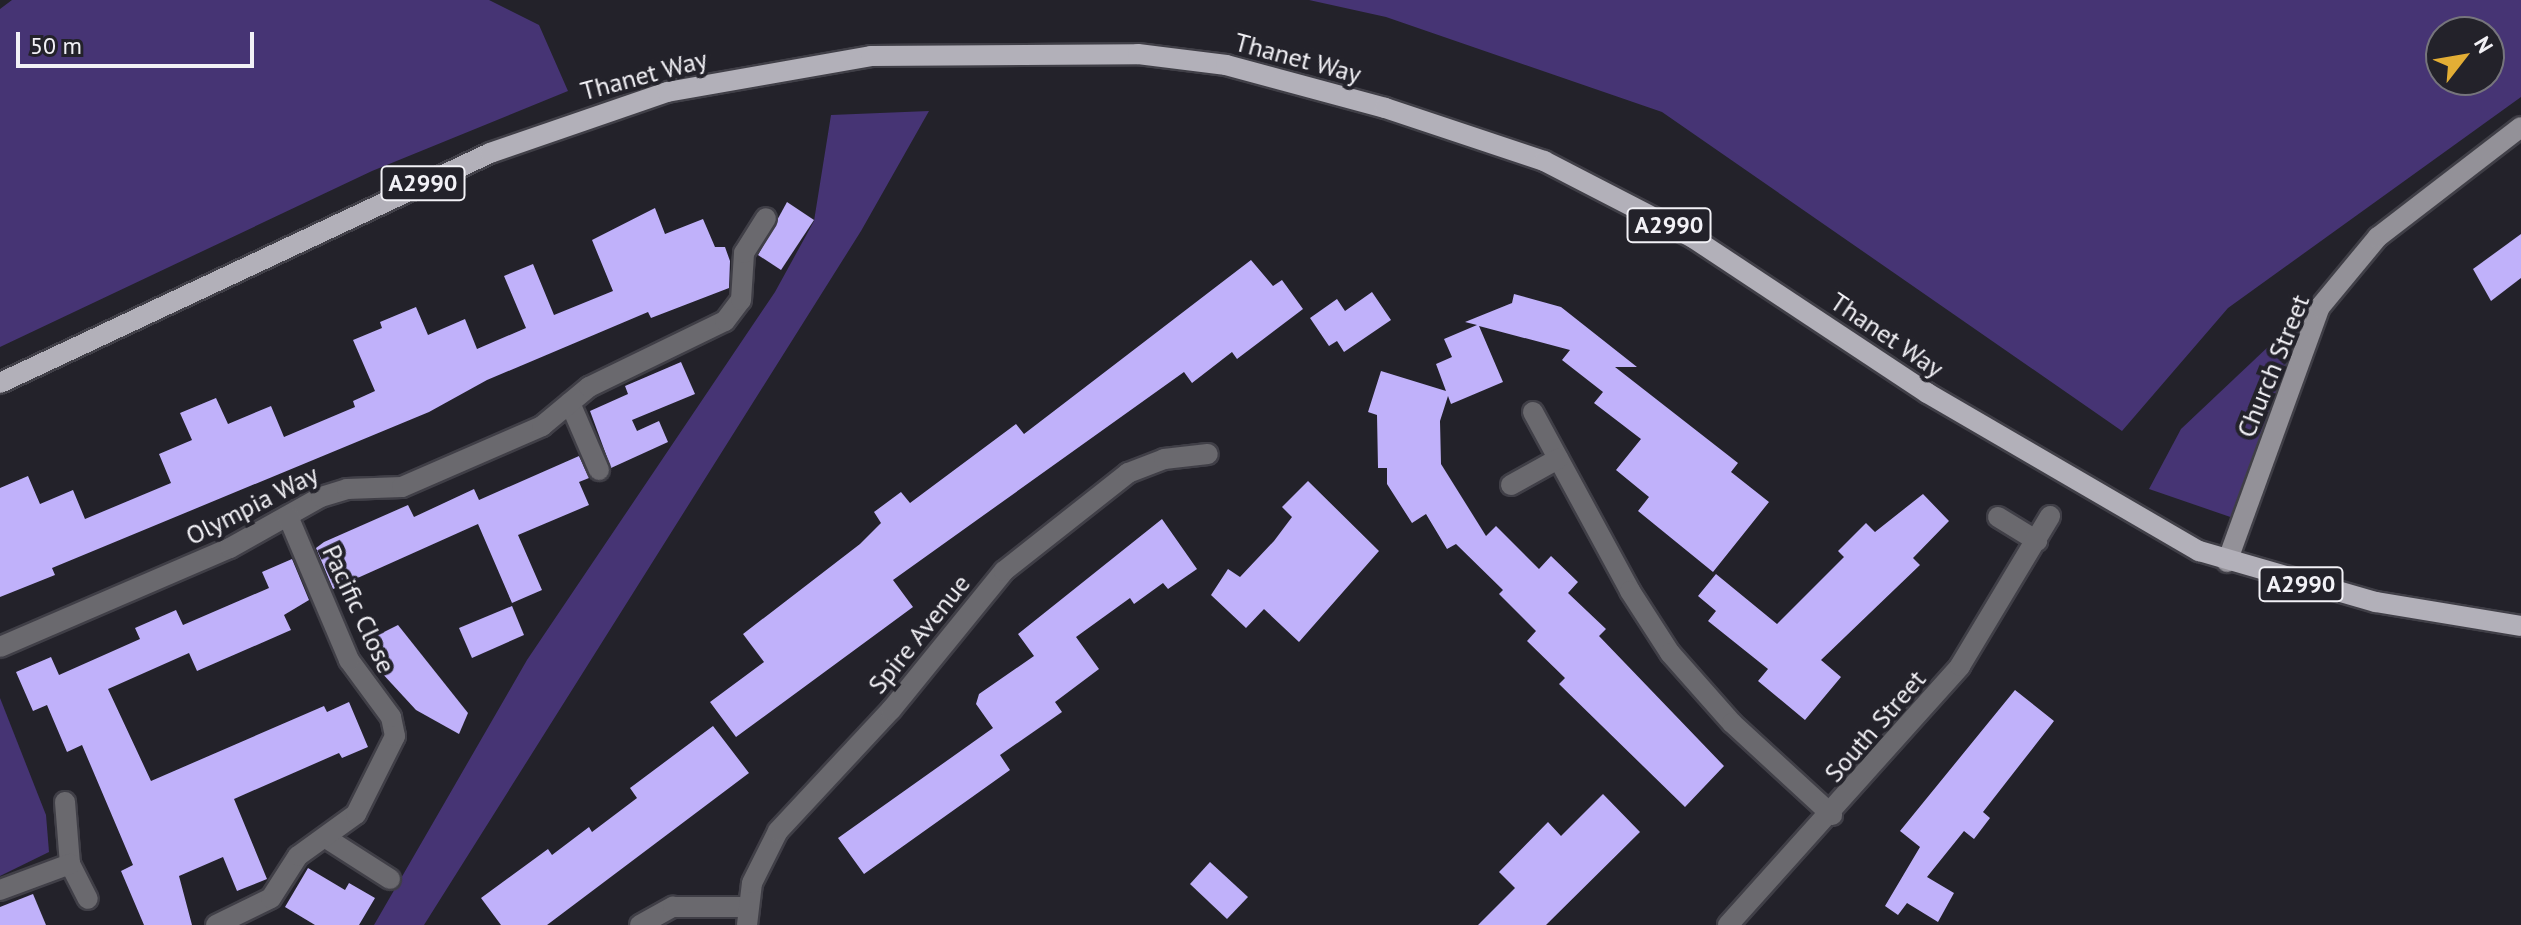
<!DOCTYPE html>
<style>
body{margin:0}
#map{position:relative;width:2521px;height:925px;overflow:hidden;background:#23222a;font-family:"PT Sans",sans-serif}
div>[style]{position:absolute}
.green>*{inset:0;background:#463474}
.building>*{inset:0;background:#c0b1fa}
.roads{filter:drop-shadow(2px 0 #403f47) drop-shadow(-2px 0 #403f47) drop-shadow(0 2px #403f47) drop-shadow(0 -2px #403f47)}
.street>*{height:20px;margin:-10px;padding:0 10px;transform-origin:10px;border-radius:10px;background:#6a696e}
.secondary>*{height:20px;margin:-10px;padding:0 10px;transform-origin:10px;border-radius:10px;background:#939198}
.primary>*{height:20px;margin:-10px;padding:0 10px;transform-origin:10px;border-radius:10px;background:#b2b0b9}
span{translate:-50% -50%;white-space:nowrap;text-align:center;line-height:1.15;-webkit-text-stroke:8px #23222a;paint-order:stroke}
.shield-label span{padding:2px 6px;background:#23222a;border:2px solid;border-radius:6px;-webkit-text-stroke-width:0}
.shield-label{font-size:24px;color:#f2f1f6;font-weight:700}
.street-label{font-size:26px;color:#f2f1f6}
.north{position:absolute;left:2425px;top:16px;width:80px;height:80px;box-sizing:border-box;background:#23222a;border:2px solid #76757c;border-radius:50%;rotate:59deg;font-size:22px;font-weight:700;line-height:32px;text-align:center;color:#f2f1f6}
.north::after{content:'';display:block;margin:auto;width:28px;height:36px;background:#e3ae35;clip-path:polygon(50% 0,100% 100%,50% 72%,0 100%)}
.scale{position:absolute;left:16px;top:32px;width:238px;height:36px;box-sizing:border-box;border:4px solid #f2f1f6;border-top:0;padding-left:10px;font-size:24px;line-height:28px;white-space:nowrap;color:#f2f1f6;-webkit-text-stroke:6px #23222a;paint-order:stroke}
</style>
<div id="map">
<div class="green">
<div style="clip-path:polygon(12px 0,489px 0,539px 25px,568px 91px,372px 171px,0 347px,0 9px)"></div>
<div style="clip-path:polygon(evenodd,1309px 0,2521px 0,2521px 97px,2228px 308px,2122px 431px,1662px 112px,1386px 17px,1309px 0,2441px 32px,2489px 32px,2489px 80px,2441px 80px,2441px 32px)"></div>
<div style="clip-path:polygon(929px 111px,861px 231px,424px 925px,374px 925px,527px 660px,775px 292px,814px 221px,831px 115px)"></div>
<div style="clip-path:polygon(2343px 276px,2242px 521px,2149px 489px,2181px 429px)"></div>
<div style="clip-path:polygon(0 698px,46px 815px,49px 852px,0 876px)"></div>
</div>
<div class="building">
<div style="clip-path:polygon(787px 202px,814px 220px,781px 270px,758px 255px)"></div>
<div style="clip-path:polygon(655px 208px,665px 234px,703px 219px,715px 247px,725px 247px,730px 261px,729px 288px,651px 318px,648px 312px,487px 380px,429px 412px,52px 568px,55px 575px,0 597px,0 488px,28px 476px,40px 504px,73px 490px,85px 519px,171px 483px,159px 454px,192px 440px,180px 413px,216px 398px,228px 424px,271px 406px,284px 437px,355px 407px,353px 401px,375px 391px,353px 340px,382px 328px,380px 322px,416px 307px,428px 335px,465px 319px,477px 349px,526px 328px,504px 276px,533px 264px,554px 315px,613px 291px,592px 240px)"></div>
<div style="clip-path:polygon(2521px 234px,2521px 278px,2491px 301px,2473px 269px)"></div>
<div style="clip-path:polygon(1251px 260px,1273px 286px,1282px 280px,1303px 309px,1237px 359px,1232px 352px,1192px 383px,1184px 372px,893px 580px,913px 607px,736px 737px,710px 702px,764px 662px,743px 634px,860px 544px,881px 523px,874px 512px,901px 492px,910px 503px,1016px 424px,1024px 434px)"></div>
<div style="clip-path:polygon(1372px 292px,1391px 320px,1344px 352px,1337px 341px,1329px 346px,1310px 318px,1337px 299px,1345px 311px)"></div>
<div style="clip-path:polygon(1514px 294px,1561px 307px,1637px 367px,1615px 367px,1738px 463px,1731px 472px,1769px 502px,1713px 572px,1638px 511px,1649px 497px,1616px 470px,1641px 439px,1594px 403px,1603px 392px,1562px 360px,1570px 350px,1479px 326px,1503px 382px,1451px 404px,1448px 396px,1440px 421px,1441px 464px,1486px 536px,1496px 526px,1539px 569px,1551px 556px,1578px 582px,1568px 593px,1606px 629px,1599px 636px,1724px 766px,1685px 807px,1559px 684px,1565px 678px,1527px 641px,1536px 631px,1499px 594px,1503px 590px,1456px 544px,1447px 549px,1426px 514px,1412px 523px,1387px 484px,1387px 468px,1378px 468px,1377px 415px,1368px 412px,1381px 371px,1446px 391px,1436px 364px,1452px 357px,1444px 339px,1477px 325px,1465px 322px,1512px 303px)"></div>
<div style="clip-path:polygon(681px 362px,695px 394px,632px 420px,637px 431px,659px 421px,668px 442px,611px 468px,590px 411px,628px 394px,625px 386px)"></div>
<div style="clip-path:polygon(579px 456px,589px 478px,579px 482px,589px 505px,518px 535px,542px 590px,512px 603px,478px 524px,333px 589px,316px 548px,324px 542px,408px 505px,414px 517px,474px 489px,479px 500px)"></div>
<div style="clip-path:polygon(1308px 481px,1379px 551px,1299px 642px,1264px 609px,1246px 628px,1211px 595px,1228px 569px,1240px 577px,1274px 541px,1292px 517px,1282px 507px)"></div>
<div style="clip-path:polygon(1923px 494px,1949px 521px,1913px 558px,1920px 565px,1821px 660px,1841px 677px,1805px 720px,1758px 681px,1768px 669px,1708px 621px,1716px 611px,1698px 596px,1716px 574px,1777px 624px,1844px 557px,1838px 551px,1866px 523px,1875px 532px)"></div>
<div style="clip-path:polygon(1162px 519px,1197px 569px,1168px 589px,1163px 583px,1134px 604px,1130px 598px,1076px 637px,1099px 669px,1055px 702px,1062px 712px,1000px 755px,1010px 770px,864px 874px,838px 838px,993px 728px,976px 704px,979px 694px,1034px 656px,1018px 634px)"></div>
<div style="clip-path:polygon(292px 559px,309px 600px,284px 615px,291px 630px,197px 671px,189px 653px,108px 689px,151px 781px,324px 706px,327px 712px,349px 702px,368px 747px,342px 758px,339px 753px,234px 799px,267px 879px,237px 891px,223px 857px,179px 876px,192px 925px,144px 925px,121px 871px,133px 865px,82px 745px,67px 752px,47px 705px,33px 711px,16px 672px,51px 657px,59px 675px,140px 639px,135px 628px,176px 610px,183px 625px,269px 588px,262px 572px)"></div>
<div style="clip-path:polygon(512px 606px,524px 635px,472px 658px,459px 628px)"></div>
<div style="clip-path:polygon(398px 625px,468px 713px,459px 734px,416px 710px,380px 671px,364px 642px)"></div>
<div style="clip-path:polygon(2015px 690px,2054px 721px,1983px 812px,1990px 818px,1974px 839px,1964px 831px,1927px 877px,1954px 893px,1938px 922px,1907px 903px,1898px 915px,1885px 906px,1920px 847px,1900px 831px)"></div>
<div style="clip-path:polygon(713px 726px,749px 773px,547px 925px,501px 925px,481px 898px,548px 849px,552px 855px,589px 827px,592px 832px,637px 798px,630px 788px)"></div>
<div style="clip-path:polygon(1603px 794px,1640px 832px,1546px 925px,1478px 925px,1515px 888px,1499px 872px,1548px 822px,1561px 836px)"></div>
<div style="clip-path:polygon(1210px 862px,1248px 897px,1227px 919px,1190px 884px)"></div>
<div style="clip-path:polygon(308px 868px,345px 890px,349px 883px,375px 898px,359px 925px,315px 925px,285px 907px)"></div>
<div style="clip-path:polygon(33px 894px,46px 925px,0 925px,0 907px)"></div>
</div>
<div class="roads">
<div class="street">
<div style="left:570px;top:403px;width:73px;rotate:66.6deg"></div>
<div style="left:1533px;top:412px;width:204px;rotate:61.5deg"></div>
<div style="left:1630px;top:591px;width:74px;rotate:57.2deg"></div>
<div style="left:1670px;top:653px;width:94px;rotate:48.5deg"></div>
<div style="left:1732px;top:723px;width:136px;rotate:42.6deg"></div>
<div style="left:1511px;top:485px;width:54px;rotate:-29deg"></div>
<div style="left:1998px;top:517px;width:46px;rotate:31.6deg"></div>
<div style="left:0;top:647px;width:250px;rotate:-23.3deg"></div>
<div style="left:230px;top:548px;width:104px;rotate:-29.3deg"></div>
<div style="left:321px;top:497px;width:27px;rotate:-17deg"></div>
<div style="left:347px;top:489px;width:55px;rotate:-2.1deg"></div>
<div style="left:402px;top:487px;width:153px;rotate:-23.5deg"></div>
<div style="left:542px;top:426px;width:61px;rotate:-39.7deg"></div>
<div style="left:589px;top:387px;width:151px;rotate:-25.9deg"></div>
<div style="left:725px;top:321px;width:26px;rotate:-53deg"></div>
<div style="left:741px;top:300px;width:47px;rotate:-86.3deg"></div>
<div style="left:744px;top:253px;width:41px;rotate:-57.8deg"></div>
<div style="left:65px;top:802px;width:62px;rotate:85.4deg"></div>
<div style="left:70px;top:864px;width:39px;rotate:63deg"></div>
<div style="left:326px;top:838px;width:76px;rotate:32.6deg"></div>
<div style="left:0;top:890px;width:75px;rotate:-20.4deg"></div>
<div style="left:216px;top:925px;width:61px;rotate:-26.1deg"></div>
<div style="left:271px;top:898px;width:50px;rotate:-57.3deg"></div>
<div style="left:298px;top:856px;width:72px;rotate:-35.9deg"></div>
<div style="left:356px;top:814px;width:87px;rotate:-63.4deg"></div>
<div style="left:395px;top:736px;width:19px;rotate:-102deg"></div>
<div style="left:391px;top:717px;width:71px;rotate:-126.4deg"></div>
<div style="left:349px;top:660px;width:156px;rotate:-113deg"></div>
<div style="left:640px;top:925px;width:38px;rotate:-29deg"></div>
<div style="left:673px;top:907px;width:75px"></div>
<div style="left:747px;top:925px;width:42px;rotate:-83.2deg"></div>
<div style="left:752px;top:883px;width:58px;rotate:-63.4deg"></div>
<div style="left:778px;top:831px;width:166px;rotate:-47deg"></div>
<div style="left:891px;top:710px;width:179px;rotate:-50.9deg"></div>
<div style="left:1004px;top:571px;width:158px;rotate:-38.3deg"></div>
<div style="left:1128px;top:473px;width:39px;rotate:-21deg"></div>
<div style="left:1164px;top:459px;width:44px;rotate:-6.5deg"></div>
<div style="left:1728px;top:925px;width:348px;rotate:-48.1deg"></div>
<div style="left:1960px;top:666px;width:175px;rotate:-59deg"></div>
</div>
<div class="secondary">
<div style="left:2227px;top:562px;width:271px;rotate:-70deg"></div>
<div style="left:2320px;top:307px;width:91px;rotate:-50.4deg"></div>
<div style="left:2378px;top:237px;width:180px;rotate:-37.6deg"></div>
</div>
<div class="primary">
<div style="left:0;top:383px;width:541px;rotate:-25.14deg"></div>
<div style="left:490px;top:153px;width:187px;rotate:-19deg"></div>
<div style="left:667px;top:92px;width:207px;rotate:-10deg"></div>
<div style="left:871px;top:56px;width:267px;rotate:-0.4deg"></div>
<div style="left:1138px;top:54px;width:89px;rotate:7.1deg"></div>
<div style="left:1226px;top:65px;width:165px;rotate:15.1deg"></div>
<div style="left:1385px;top:108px;width:168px;rotate:18.4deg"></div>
<div style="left:1544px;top:161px;width:168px;rotate:27.3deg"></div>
<div style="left:1693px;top:238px;width:281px;rotate:33.5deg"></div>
<div style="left:1927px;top:393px;width:315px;rotate:30.2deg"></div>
<div style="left:2199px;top:551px;width:184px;rotate:16.1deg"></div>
<div style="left:2376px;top:602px;width:147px;rotate:9.4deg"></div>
</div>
</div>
<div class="shield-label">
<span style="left:423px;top:183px">A2990</span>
<span style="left:1669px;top:225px">A2990</span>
<span style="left:2301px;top:584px">A2990</span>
</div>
<div class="street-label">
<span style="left:1298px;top:58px;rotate:15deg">Thanet Way</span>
<span style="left:644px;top:75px;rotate:-15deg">Thanet Way</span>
<span style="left:1887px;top:335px;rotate:34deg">Thanet Way</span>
<span style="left:2273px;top:366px;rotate:-68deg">Church Street</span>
<span style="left:252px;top:505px;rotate:-27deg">Olympia Way</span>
<span style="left:359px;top:609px;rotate:65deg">Pacific Close</span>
<span style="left:919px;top:634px;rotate:-51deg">Spire Avenue</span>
<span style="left:1875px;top:726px;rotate:-49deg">South Street</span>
</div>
<div class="north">N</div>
<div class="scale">50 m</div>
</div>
